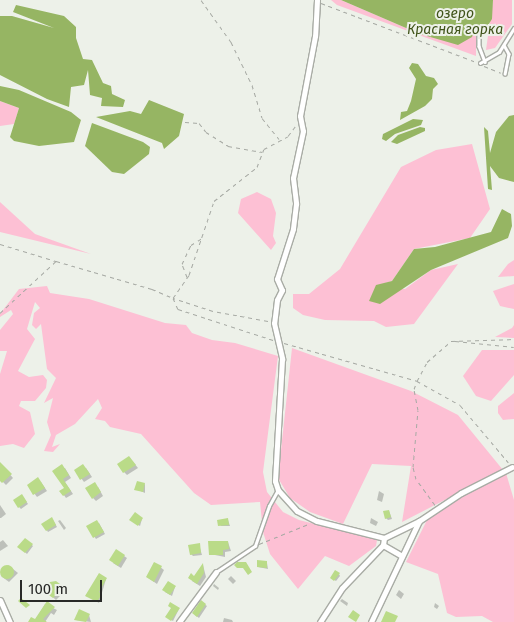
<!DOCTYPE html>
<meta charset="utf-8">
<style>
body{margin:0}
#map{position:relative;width:514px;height:622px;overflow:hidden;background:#edf1e9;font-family:"Fira Sans",sans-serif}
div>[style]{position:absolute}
.green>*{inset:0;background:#fdc0d4}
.water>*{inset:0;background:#96b563}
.shadow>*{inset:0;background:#0003}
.building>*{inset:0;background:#badb88}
.round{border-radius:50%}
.path>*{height:1px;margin-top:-0.5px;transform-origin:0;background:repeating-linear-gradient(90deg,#a6a9a3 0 4px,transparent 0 8px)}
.roads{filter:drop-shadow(1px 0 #a9aca5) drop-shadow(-1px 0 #a9aca5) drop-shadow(0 1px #a9aca5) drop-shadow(0 -1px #a9aca5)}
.service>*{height:2.5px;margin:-1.25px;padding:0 1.25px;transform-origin:1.25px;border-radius:1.25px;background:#fff}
.minor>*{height:5px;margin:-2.5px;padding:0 2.5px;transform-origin:2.5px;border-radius:2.5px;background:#fff}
span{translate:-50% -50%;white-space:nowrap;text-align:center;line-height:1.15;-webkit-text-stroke:4px #edf1e9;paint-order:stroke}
.water-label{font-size:14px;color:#3f5319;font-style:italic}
.scale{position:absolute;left:20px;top:580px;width:82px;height:22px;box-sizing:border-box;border:2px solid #282927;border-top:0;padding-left:6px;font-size:15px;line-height:18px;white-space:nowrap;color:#282927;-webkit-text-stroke:4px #edf1e9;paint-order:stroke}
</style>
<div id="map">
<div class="green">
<div style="clip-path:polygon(331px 0,341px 0,420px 34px,476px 27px,476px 56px,337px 5px)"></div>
<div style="clip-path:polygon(493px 0,512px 0,512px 24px,495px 48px,486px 50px)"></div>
<div style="clip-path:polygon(0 101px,19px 108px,14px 124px,0 126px)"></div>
<div style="clip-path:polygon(472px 144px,490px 209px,470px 238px,414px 249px,392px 281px,376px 286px,405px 289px,431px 270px,458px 264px,414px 324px,386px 327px,374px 321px,325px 320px,303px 315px,293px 308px,293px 294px,309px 294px,340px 269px,401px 167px,436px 150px)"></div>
<div style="clip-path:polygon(257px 192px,271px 199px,276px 213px,273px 236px,276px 243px,271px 250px,238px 213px,241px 199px)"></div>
<div style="clip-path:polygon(0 202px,35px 234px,91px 254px,0 232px)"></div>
<div style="clip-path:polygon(514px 260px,514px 276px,498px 277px,508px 264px)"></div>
<div style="clip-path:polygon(514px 284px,514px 309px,500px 306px,493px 291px)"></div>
<div style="clip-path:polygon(47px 286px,50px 293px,89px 299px,165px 323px,186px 325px,192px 333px,212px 340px,235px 343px,278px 356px,263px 472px,267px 492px,283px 512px,299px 520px,377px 540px,376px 546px,349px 566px,325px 556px,298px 589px,270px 554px,263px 532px,260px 502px,211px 505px,194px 493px,141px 434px,110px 427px,105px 421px,95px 419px,102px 408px,98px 399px,75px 424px,56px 435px,52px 447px,60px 444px,53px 452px,44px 451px,51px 435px,47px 422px,53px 398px,44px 403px,56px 378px,47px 369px,41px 324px,36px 329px,32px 325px,34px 313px,40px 308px,35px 302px,27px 329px,35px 339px,18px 371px,29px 377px,43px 375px,47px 380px,46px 388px,35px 401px,21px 401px,19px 406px,30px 412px,35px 434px,24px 448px,13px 444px,0 446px,0 374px,7px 351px,0 351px,0 330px,13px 314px,11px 310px,0 317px,0 314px,19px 289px)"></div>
<div style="clip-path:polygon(514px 325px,514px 338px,495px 337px,512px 328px)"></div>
<div style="clip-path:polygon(292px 348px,411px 391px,458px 415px,503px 470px,402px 522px,411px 466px,372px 464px,343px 524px,310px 512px,290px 498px,278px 478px)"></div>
<div style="clip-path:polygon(482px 350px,514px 350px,514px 375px,491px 401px,476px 396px,463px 376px)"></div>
<div style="clip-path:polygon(514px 393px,514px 419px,503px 420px,498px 413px,498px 406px)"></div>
<div style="clip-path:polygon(506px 473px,514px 500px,514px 622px,493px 622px,482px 616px,456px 617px,447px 613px,438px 574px,406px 562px,427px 520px,476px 487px)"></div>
</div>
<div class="water">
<div style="clip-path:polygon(341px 0,493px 0,492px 19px,487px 27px,476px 27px,472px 37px,458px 45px,420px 34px)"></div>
<div style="clip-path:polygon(16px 5px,64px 16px,76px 27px,76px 38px,83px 59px,92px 60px,103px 83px,111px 86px,112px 94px,125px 100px,123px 107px,101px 106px,102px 98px,90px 95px,88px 70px,84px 85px,71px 87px,69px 107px,47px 99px,0 75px,0 16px,12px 16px,54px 28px,13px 12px)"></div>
<div style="clip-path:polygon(412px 63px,418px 64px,426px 76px,434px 78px,438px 84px,433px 89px,432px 99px,425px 106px,400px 120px,401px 112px,407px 111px,411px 101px,416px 79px,409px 68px)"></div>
<div style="clip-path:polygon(0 86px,19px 90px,71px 112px,81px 120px,74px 142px,39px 146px,14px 141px,10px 137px,19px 108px,0 101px)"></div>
<div style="clip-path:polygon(149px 100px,184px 114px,179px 136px,164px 149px,162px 143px,96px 117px,130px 111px,141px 114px)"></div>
<div style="clip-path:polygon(514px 115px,514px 182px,499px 178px,490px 166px,492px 190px,488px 189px,484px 127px,488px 131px,490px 153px,496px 132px,509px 116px)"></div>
<div style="clip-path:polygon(413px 119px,423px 120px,421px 125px,395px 134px,386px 141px,382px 139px,383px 134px)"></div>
<div style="clip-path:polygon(92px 123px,143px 142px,150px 147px,149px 154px,124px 174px,112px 172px,85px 146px)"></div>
<div style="clip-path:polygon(420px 127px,425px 128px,425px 131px,397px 144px,391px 142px,398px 135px)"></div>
<div style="clip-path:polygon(502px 209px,511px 214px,512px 226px,508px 238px,431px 270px,380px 304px,369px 301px,376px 285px,392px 281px,414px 249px,435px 247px,491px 232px)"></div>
</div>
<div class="shadow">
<div style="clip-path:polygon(129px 457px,138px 468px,127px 475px,124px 472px)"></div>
<div style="clip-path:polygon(2px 465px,13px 478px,6px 485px,0 479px)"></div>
<div style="clip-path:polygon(65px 468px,71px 478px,65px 482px,73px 494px,66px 498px,61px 491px,65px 488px,54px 471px)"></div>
<div style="clip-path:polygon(86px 468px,92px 477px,84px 482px,75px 470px)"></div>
<div style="clip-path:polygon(41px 482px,47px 491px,37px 497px,28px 485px)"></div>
<div style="clip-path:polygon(145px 484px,145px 493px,136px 489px)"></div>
<div style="clip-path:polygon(98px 487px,103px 496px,96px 501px,93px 498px)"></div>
<div style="clip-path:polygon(379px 491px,384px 494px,382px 502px,377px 500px)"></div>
<div style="clip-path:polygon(23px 497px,28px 504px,21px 509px,19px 507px)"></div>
<div style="clip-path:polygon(0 505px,6px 514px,1px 518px,0 518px)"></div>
<div style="clip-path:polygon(389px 511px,392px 519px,388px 520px,386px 518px)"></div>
<div style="clip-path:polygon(371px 518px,378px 522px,376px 526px,370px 523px)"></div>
<div style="clip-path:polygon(142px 519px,140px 526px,133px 521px)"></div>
<div style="clip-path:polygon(53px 520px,57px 527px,48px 532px,43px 524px)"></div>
<div style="clip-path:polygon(60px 520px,66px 528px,64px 530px,58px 521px)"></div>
<div style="clip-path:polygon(228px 520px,230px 526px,220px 526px)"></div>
<div style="clip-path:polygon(99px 523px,105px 534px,96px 539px,88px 527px)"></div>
<div style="clip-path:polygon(25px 539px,33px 546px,27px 554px,19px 547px)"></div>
<div style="clip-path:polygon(3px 540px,8px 546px,0 551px,0 542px)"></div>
<div style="clip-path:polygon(228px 542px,231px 551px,225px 552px,225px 557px,210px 554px)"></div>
<div style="clip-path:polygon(199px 545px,202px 555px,193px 556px,191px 554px)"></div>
<div style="clip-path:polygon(124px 556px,127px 558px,121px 568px,113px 563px)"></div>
<div style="clip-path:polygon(155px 563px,164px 570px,157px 584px,147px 577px)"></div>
<div style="clip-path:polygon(267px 563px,268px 569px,258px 567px)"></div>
<div style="clip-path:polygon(8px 565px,18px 573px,9px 582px,1px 576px)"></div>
<div style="clip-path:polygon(203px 565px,206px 577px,200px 586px,192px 581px)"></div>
<div style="clip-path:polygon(339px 574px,340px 576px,336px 581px,333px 579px)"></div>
<div style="clip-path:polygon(231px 576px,236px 581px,233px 584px,228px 579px)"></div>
<div style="clip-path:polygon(106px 579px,99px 603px,87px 596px)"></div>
<div style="clip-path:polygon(214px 584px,219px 588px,218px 590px,213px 586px)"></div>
<div style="clip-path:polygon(175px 587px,172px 596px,165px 592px)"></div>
<div style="clip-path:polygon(63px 588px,66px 590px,56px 600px,48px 593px)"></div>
<div style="clip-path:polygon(399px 590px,404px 594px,401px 599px,396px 595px)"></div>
<div style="clip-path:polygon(342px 599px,348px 603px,347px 606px,340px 601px)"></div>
<div style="clip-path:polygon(201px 602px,207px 606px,199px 618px,195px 615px)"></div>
<div style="clip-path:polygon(435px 603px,439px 606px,437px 609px,434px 607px)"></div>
<div style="clip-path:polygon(45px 604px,57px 610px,54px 615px,51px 613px,45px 622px,30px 622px,35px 621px)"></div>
<div style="clip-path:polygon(179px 609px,173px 621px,168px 618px)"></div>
<div style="clip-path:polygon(89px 615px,91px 622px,76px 620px)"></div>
<div style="clip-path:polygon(224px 618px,232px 620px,233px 622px,223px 622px)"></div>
</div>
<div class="building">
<div style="clip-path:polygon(129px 456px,136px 465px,123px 473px,117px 464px)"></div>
<div style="clip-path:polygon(0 462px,12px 474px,2px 483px,0 481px)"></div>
<div style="clip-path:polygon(62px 464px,69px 475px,63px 479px,71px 491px,63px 496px,59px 491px,64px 488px,52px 471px)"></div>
<div style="clip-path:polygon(83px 464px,90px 474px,80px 480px,74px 470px)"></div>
<div style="clip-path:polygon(38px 477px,45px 488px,33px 495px,27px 485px)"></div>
<div style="clip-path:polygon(137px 481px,145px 483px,143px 492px,134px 490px)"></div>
<div style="clip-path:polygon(95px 482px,101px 492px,92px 499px,85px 488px)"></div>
<div style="clip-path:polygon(22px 494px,27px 502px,18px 508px,13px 500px)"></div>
<div style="clip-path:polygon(389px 510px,391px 517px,385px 519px,383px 511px)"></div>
<div style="clip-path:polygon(135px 512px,143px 518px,138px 526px,129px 520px)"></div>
<div style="clip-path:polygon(52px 517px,56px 525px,46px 531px,41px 524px)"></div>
<div style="clip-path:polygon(228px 518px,229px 525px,218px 526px,217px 520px)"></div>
<div style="clip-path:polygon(97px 520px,104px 532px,93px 538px,86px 526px)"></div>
<div style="clip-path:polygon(25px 538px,33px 544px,25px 553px,17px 547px)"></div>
<div style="clip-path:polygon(208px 541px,228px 541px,229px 549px,223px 550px,223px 555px,209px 555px)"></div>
<div style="clip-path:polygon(200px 543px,201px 553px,190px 555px,188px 545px)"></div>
<div style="clip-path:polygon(116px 549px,125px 555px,118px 566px,109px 560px)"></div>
<div style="clip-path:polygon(257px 560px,267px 561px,267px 568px,257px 567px)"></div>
<div style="clip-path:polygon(154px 562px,162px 566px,154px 582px,146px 577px)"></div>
<div style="clip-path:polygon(237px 562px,246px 562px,252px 572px,248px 575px,243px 568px,237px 568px,234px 565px)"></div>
<div style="clip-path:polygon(203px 563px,204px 573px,197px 584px,188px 578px,191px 573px,194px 576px)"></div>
<div class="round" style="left:0;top:565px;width:14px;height:14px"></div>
<div style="clip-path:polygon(335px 570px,340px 573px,334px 581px,330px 578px)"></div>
<div style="clip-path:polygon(99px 573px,107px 578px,99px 592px,102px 594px,97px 602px,85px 596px)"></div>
<div style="clip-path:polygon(56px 581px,64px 587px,53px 598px,43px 591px,50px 582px)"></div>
<div style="clip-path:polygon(168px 581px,176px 586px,170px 595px,162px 590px)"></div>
<div style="clip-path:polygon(21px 598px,30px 605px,26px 608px,18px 601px)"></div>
<div style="clip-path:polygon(201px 600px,206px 604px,197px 617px,192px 613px)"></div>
<div style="clip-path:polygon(47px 601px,55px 607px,43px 619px,47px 622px,28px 622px,31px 617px,35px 619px)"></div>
<div style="clip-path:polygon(170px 602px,180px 608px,171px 621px,165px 617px,171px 608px,168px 606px)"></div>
<div style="clip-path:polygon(79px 609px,90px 614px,86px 622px,74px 620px)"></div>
<div style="clip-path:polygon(353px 610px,360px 615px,356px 622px,348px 617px)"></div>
<div style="clip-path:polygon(386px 611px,398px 616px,395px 622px,381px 622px)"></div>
</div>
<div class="path">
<div style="left:201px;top:0;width:52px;rotate:54.5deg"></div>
<div style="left:231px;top:42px;width:48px;rotate:64deg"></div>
<div style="left:252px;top:85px;width:34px;rotate:73deg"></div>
<div style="left:262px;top:118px;width:27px;rotate:51deg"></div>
<div style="left:321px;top:3px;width:166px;rotate:20.8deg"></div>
<div style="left:484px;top:66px;width:18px;rotate:22deg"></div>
<div style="left:185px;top:122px;width:14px;rotate:4deg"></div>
<div style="left:199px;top:123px;width:11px;rotate:52deg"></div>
<div style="left:206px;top:132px;width:26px;rotate:32deg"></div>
<div style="left:228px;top:146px;width:35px;rotate:10deg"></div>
<div style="left:0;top:244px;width:59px;rotate:16.9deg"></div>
<div style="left:187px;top:277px;width:14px;rotate:-111deg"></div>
<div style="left:182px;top:264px;width:21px;rotate:-65deg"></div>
<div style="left:191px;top:245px;width:13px;rotate:-32deg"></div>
<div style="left:0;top:313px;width:76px;rotate:-42.9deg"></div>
<div style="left:56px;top:261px;width:100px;rotate:16.3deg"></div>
<div style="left:152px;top:289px;width:23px;rotate:23deg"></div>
<div style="left:173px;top:298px;width:12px;rotate:66deg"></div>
<div style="left:178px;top:309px;width:100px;rotate:18.1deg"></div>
<div style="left:268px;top:321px;width:56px;rotate:-169.7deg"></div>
<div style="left:213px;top:311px;width:42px;rotate:-162deg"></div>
<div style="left:173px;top:298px;width:28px;rotate:-55deg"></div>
<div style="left:189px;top:275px;width:78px;rotate:-71.3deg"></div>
<div style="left:214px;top:201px;width:55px;rotate:-38.3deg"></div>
<div style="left:257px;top:167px;width:19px;rotate:-69deg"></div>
<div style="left:264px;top:149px;width:27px;rotate:-28deg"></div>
<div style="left:288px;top:136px;width:15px;rotate:-53deg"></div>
<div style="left:455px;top:341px;width:59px;rotate:5.8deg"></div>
<div style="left:284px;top:343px;width:138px;rotate:15.9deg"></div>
<div style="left:417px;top:381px;width:21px;rotate:-62deg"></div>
<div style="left:427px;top:362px;width:32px;rotate:-41deg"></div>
<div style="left:451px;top:341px;width:63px;rotate:-1.8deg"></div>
<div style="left:435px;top:505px;width:32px;rotate:-126deg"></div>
<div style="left:416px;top:479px;width:12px;rotate:-104deg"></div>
<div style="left:413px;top:467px;width:57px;rotate:-85deg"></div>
<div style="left:418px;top:410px;width:21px;rotate:-101deg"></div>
<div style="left:414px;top:389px;width:9px;rotate:-69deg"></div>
<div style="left:417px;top:381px;width:49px;rotate:29.2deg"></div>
<div style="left:460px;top:405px;width:75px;rotate:49.9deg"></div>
<div style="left:259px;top:544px;width:56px;rotate:-22deg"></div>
</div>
<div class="roads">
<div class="service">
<div style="left:479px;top:34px;width:12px;rotate:90deg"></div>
<div style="left:479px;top:46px;width:17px;rotate:69deg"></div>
<div style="left:504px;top:45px;width:10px;rotate:61deg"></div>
<div style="left:509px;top:54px;width:20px;rotate:101deg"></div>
<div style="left:480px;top:63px;width:22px;rotate:-30deg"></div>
<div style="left:499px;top:52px;width:28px;rotate:-58deg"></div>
<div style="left:216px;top:572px;width:47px;rotate:-33.7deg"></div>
<div style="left:255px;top:546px;width:42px;rotate:-70.7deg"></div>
<div style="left:269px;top:506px;width:18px;rotate:-61deg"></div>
</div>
<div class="minor">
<div style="left:317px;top:0;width:36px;rotate:93deg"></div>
<div style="left:315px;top:36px;width:81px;rotate:100.6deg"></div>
<div style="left:300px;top:116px;width:15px;rotate:79deg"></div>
<div style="left:303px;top:131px;width:48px;rotate:102deg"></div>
<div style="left:293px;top:178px;width:26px;rotate:83deg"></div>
<div style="left:296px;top:204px;width:25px;rotate:97deg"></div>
<div style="left:293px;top:229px;width:52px;rotate:107.7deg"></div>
<div style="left:277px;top:279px;width:12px;rotate:66deg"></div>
<div style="left:282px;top:290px;width:11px;rotate:117deg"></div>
<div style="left:277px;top:300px;width:23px;rotate:97deg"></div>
<div style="left:274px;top:323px;width:37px;rotate:77deg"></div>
<div style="left:282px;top:359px;width:122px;rotate:93.3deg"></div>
<div style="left:275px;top:481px;width:9px;rotate:72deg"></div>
<div style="left:278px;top:490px;width:28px;rotate:48deg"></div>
<div style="left:297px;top:511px;width:22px;rotate:27deg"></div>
<div style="left:317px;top:521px;width:69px;rotate:14.2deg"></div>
<div style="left:384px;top:538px;width:39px;rotate:-26deg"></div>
<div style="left:419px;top:521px;width:50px;rotate:-33.7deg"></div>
<div style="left:461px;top:493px;width:57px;rotate:-27deg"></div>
<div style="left:383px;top:545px;width:22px;rotate:30deg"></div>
<div style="left:0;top:600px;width:24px;rotate:66deg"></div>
<div style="left:179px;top:622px;width:62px;rotate:-53.5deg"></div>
<div style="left:320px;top:622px;width:40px;rotate:-57.1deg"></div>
<div style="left:342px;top:588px;width:59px;rotate:-46.4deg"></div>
<div style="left:383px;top:545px;width:7px;rotate:-82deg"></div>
<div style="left:371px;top:622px;width:112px;rotate:-64.6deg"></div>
</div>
</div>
<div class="water-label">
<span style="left:455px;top:22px">озеро<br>Красная горка</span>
</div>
<div class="scale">100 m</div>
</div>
